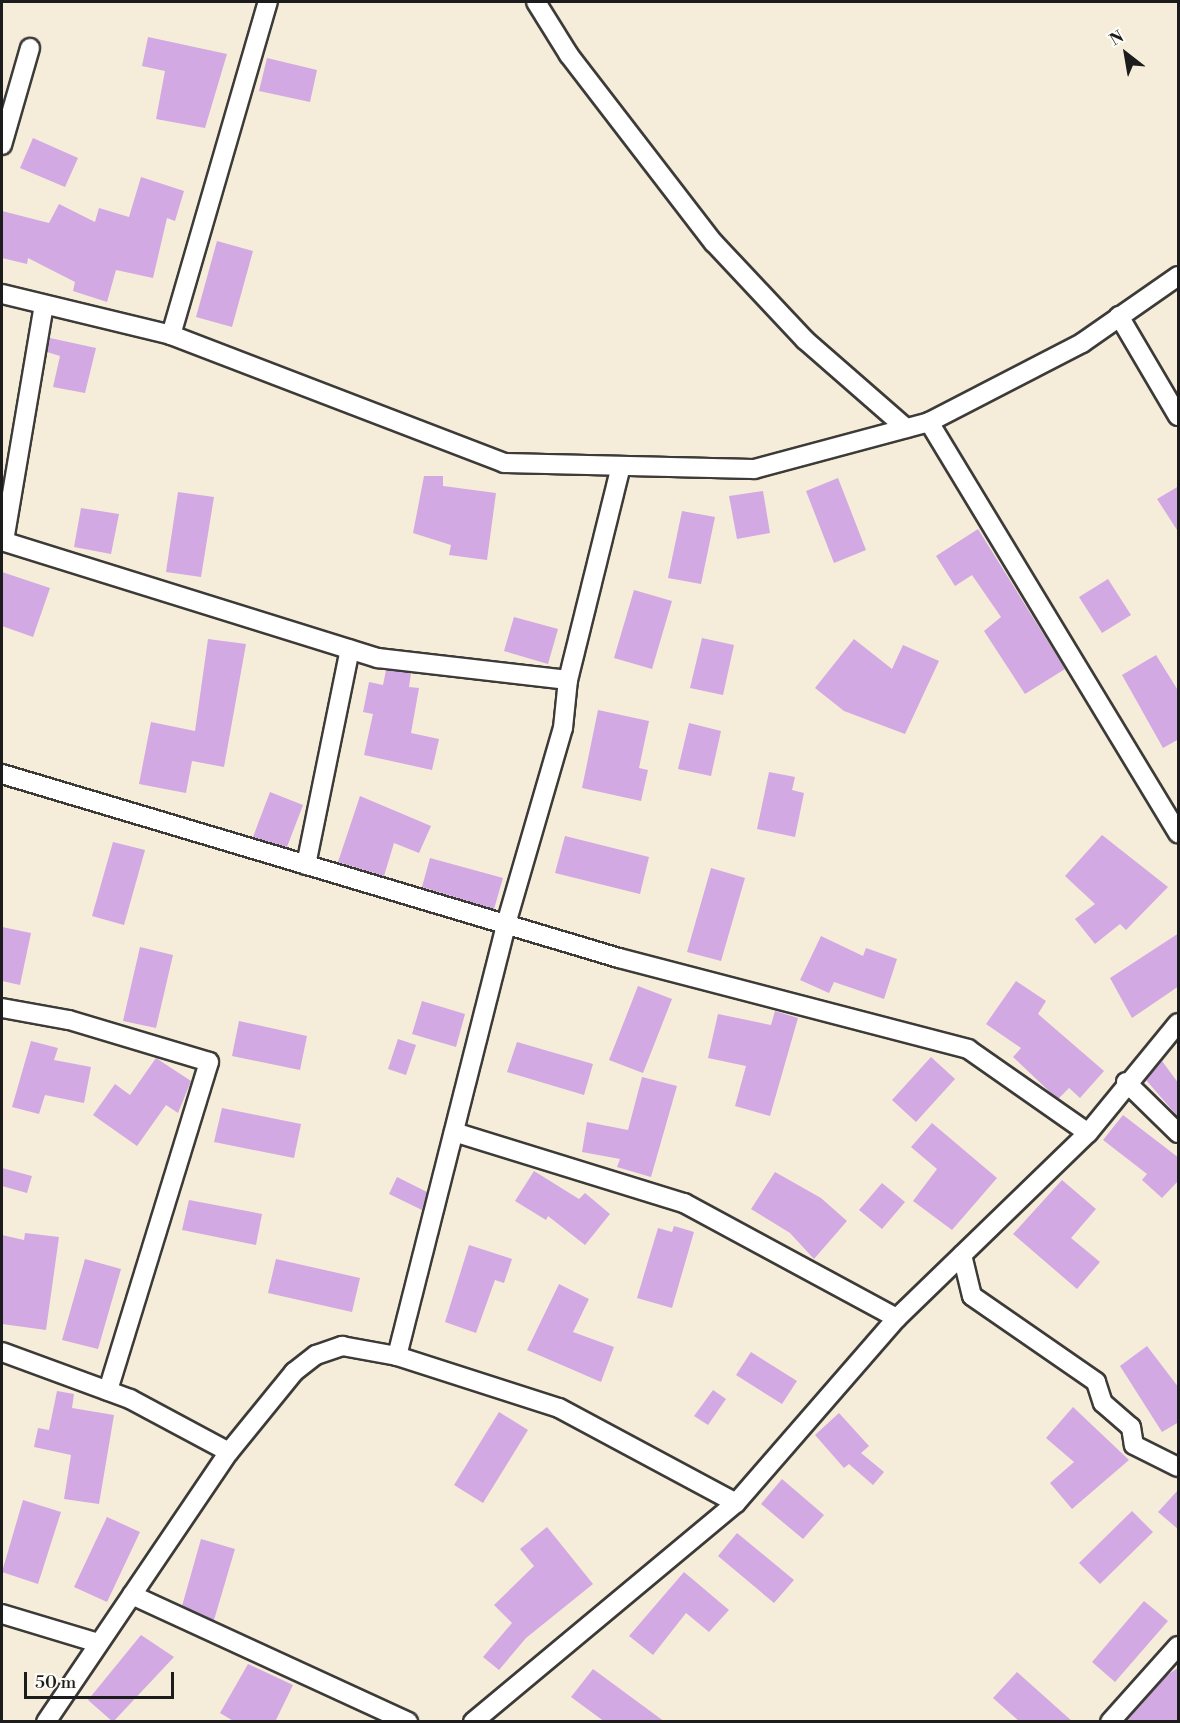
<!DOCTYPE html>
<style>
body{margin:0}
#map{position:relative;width:1180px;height:1723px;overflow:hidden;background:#f5edd9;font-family:"Libre Bodoni",serif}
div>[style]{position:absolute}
.building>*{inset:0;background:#d2a9e3}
.roads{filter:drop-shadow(2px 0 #3d3b38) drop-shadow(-2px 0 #3d3b38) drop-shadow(0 2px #3d3b38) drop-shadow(0 -2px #3d3b38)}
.minor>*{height:18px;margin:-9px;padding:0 9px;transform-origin:9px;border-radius:9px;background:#fff}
span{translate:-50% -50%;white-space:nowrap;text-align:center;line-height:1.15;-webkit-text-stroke:5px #fdfcf7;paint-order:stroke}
.frame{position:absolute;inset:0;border:3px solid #1c1c1c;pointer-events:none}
.north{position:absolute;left:1096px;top:24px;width:60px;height:60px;-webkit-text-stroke:4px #fdfcf7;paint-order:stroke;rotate:329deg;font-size:16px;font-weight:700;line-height:24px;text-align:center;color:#1c1c1c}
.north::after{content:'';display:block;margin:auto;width:21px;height:27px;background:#1c1c1c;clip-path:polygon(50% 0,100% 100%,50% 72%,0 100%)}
.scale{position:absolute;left:24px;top:1672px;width:150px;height:27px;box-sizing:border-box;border:3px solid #1c1c1c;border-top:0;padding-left:8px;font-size:18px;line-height:21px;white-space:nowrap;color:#1c1c1c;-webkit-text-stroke:4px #fdfcf7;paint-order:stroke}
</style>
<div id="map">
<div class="building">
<div style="clip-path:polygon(148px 37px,227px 54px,205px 128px,156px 119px,165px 71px,142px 66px)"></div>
<div style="clip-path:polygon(267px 58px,317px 70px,310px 102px,259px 91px)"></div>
<div style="clip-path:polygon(33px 138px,78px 158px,65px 187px,20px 168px)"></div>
<div style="clip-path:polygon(141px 177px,184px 191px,175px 221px,167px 218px,153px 278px,116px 270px,107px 302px,73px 291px,75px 282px,28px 258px,27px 264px,2px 258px,2px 211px,49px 223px,59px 204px,95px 222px,99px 208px,129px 217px)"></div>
<div style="clip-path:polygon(217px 241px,253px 251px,232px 327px,196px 317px)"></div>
<div style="clip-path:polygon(50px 338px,96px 348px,85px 393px,53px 387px,60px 356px,47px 352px)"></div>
<div style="clip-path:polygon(424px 476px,443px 476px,443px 486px,496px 493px,487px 560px,449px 555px,451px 545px,413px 533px)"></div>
<div style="clip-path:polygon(838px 478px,866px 550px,834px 563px,806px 491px)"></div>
<div style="clip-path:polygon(1179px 486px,1179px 533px,1157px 499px)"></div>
<div style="clip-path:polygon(763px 491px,770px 533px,737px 539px,729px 496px)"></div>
<div style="clip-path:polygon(178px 492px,214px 497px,201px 577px,166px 572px)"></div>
<div style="clip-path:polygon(81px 508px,119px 514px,111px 554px,74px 547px)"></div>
<div style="clip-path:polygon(682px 511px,715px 517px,701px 584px,668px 578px)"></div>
<div style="clip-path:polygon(978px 529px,1065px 669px,1025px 694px,984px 631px,1001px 617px,972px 575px,955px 586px,936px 556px)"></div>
<div style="clip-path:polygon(2px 572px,50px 588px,33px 637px,2px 626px)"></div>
<div style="clip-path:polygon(1108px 579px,1131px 615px,1102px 633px,1079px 597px)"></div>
<div style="clip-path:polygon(634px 590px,672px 601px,652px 669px,614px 658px)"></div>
<div style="clip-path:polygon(514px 617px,558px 629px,548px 664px,504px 651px)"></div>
<div style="clip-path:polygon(702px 638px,734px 645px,723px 695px,690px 688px)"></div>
<div style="clip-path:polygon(208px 639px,246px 644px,224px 767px,192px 761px,186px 793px,139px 784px,151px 722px,195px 731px)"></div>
<div style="clip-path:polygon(854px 639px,892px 669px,903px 645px,939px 661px,905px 734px,844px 711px,815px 688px)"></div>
<div style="clip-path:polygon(1156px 655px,1179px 692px,1179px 739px,1163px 748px,1122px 675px)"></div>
<div style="clip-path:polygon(386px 670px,411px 673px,409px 687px,419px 688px,411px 733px,439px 739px,432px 770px,364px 755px,373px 714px,363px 712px,369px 682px,383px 685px)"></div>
<div style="clip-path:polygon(598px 710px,649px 721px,639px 768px,648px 770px,641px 801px,582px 788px)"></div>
<div style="clip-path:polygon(689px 723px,721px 731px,711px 776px,678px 769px)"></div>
<div style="clip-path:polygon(769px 772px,795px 777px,792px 790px,804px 793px,795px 837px,757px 829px)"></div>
<div style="clip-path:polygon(270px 792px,303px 805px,287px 847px,253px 837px)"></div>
<div style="clip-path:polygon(360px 796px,431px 826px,419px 853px,394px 843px,384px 876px,338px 862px)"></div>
<div style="clip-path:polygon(1102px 835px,1168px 887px,1126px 930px,1120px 924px,1095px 944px,1075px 919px,1095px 904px,1065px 876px)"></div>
<div style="clip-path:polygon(565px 836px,649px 857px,640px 894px,555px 873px)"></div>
<div style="clip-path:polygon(113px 842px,145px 850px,124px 925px,92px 916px)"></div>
<div style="clip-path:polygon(430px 858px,503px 878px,494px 909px,422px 887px)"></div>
<div style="clip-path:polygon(711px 868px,745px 878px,721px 961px,687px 952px)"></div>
<div style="clip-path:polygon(2px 927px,31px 933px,20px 985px,2px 981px)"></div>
<div style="clip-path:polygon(1179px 933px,1179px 986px,1132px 1018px,1110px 978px)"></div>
<div style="clip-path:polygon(821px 936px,863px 956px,866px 948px,897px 959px,884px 999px,834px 982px,829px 993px,800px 980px)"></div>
<div style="clip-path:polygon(140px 947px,173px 955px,156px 1028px,123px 1021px)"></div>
<div style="clip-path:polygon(1016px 981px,1046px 1001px,1038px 1014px,1104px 1071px,1080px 1098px,1069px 1088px,1058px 1099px,1051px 1093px,1013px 1057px,1021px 1048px,986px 1024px)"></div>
<div style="clip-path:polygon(638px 986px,672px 999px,643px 1073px,609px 1060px)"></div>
<div style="clip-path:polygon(422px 1001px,465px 1014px,456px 1047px,412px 1034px)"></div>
<div style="clip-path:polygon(775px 1011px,798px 1018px,770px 1116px,735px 1106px,746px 1066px,708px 1058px,718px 1014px,771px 1025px)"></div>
<div style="clip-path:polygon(239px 1021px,307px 1036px,300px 1070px,232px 1056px)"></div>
<div style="clip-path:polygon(398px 1039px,416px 1045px,406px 1075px,388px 1069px)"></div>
<div style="clip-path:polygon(31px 1041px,58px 1048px,54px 1060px,91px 1067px,84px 1103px,45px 1095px,39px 1114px,12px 1107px)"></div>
<div style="clip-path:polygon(517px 1042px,593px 1064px,584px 1095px,507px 1072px)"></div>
<div style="clip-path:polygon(931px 1057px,955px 1079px,916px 1122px,892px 1100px)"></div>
<div style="clip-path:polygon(156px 1058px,191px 1081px,178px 1113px,166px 1105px,137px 1146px,93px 1115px,115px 1084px,130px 1095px)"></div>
<div style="clip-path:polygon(1162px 1061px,1179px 1084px,1179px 1118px,1146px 1080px)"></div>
<div style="clip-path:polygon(642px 1077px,677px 1086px,651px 1177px,617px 1167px,620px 1159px,582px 1152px,587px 1122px,628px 1130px)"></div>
<div style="clip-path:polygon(222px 1108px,301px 1124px,294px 1158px,214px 1142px)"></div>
<div style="clip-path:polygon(1123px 1115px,1179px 1158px,1179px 1180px,1162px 1198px,1142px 1180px,1147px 1174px,1103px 1140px)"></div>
<div style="clip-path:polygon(932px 1123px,997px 1178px,952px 1230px,913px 1201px,937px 1169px,911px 1147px)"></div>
<div style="clip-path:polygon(2px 1168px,32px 1176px,27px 1193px,2px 1186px)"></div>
<div style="clip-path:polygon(534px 1171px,579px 1199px,585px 1193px,610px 1214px,585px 1245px,548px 1216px,546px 1220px,515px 1201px)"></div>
<div style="clip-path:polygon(775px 1172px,821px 1198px,847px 1221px,814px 1259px,790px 1233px,751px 1209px)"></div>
<div style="clip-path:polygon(397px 1177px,427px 1192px,422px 1210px,389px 1194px)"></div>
<div style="clip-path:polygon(1062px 1180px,1096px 1209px,1071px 1238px,1100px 1262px,1077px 1289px,1013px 1234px)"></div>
<div style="clip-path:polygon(882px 1183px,905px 1202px,882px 1229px,859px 1210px)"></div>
<div style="clip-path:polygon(189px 1200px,262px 1214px,256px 1245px,182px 1230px)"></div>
<div style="clip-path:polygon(674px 1226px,694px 1232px,672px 1308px,637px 1298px,658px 1228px,672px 1232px)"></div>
<div style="clip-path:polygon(25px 1233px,59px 1237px,46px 1330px,2px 1324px,2px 1235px,24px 1240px)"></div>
<div style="clip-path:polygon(469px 1245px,512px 1259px,504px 1283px,495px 1280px,476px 1333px,445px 1322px)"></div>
<div style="clip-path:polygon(85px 1259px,121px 1269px,98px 1349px,62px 1340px)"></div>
<div style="clip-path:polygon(276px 1259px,360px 1278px,352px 1312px,268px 1293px)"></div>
<div style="clip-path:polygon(559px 1284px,589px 1299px,573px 1332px,614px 1347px,601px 1382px,527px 1350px)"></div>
<div style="clip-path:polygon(1147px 1346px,1179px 1388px,1179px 1422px,1162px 1432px,1120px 1366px)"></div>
<div style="clip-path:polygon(751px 1352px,797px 1381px,782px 1404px,736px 1375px)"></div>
<div style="clip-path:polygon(713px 1390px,726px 1399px,708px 1425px,694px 1416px)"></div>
<div style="clip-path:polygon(57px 1391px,74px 1394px,72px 1408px,114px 1415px,99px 1504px,64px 1499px,71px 1455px,34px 1447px,38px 1428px,49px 1430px)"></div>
<div style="clip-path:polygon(1073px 1407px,1129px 1460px,1072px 1509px,1050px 1483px,1074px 1462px,1046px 1438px)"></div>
<div style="clip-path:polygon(499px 1412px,528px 1430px,483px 1503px,454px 1485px)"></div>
<div style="clip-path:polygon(839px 1413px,869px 1446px,861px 1453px,884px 1472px,873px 1485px,849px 1464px,844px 1468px,815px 1435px)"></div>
<div style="clip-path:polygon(782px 1479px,824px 1515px,803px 1539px,761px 1504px)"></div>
<div style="clip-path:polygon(1179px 1489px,1179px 1530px,1158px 1512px)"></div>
<div style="clip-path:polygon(23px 1500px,61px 1512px,38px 1584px,2px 1572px)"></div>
<div style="clip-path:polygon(1132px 1511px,1153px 1532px,1100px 1584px,1079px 1563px)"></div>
<div style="clip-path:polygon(107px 1517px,140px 1532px,107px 1602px,74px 1587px)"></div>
<div style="clip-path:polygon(547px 1527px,593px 1584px,526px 1638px,499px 1670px,483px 1657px,512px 1623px,494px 1605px,534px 1566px,520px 1549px)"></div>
<div style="clip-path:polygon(737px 1533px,794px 1580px,774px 1603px,718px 1556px)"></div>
<div style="clip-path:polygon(201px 1539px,235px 1549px,214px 1620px,182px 1606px)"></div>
<div style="clip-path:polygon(684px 1572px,729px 1610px,709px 1632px,686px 1613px,653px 1655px,629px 1636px)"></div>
<div style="clip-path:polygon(1144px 1601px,1168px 1621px,1115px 1682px,1092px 1662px)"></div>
<div style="clip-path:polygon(141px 1635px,174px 1657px,113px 1722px,88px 1700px)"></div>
<div style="clip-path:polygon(248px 1664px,293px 1685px,275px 1722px,235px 1722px,220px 1713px)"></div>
<div style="clip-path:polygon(1179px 1667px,1179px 1722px,1126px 1722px,1166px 1676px)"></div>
<div style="clip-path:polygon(593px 1669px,665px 1722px,605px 1722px,571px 1697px)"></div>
<div style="clip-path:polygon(1017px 1672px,1073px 1722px,1020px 1722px,993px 1698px)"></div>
</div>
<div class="roads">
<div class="minor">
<div style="left:536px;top:2px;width:62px;rotate:58.1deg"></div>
<div style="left:569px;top:55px;width:237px;rotate:52.4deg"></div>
<div style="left:714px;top:243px;width:133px;rotate:46.8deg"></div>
<div style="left:805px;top:340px;width:134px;rotate:41.1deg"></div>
<div style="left:2px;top:145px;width:101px;rotate:-73.9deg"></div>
<div style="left:2px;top:294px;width:174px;rotate:13.6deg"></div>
<div style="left:171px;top:335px;width:357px;rotate:21deg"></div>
<div style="left:504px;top:463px;width:250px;rotate:1.4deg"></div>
<div style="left:754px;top:469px;width:181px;rotate:-15deg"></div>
<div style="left:929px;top:422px;width:172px;rotate:-27.3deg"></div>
<div style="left:1082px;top:343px;width:117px;rotate:-34.9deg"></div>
<div style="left:1119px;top:316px;width:116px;rotate:59.5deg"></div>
<div style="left:171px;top:335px;width:347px;rotate:-73.8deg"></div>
<div style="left:929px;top:422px;width:481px;rotate:58.8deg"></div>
<div style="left:2px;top:541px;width:394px;rotate:17.3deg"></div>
<div style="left:378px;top:658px;width:191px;rotate:6.6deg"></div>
<div style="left:568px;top:680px;width:220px;rotate:-76.1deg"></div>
<div style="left:4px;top:541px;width:239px;rotate:-80.4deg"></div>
<div style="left:2px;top:774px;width:644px;rotate:16.61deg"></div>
<div style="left:619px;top:958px;width:361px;rotate:14.6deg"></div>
<div style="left:968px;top:1049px;width:146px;rotate:35deg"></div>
<div style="left:306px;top:865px;width:220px;rotate:-78.5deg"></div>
<div style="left:2px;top:1008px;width:68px;rotate:10.2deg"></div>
<div style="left:69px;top:1020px;width:146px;rotate:16.7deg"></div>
<div style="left:209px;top:1062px;width:344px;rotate:107.1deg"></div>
<div style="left:1126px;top:1082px;width:73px;rotate:44.4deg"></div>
<div style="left:454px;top:1132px;width:241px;rotate:17.2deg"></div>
<div style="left:684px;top:1203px;width:242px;rotate:28.4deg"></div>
<div style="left:962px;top:1255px;width:42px;rotate:76.3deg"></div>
<div style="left:972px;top:1296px;width:151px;rotate:34.7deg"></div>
<div style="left:1096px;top:1382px;width:22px;rotate:72deg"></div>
<div style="left:1103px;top:1403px;width:37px;rotate:41deg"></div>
<div style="left:1131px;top:1427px;width:18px;rotate:81deg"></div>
<div style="left:1134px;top:1445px;width:49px;rotate:26.6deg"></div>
<div style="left:2px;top:1352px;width:136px;rotate:20.2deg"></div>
<div style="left:130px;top:1399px;width:112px;rotate:28.2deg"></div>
<div style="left:397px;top:1356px;width:446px;rotate:-75.8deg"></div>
<div style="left:506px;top:924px;width:204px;rotate:-73.8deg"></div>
<div style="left:563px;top:728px;width:48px;rotate:-84.1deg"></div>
<div style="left:132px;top:1595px;width:304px;rotate:24.7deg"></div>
<div style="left:2px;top:1614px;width:100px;rotate:16.8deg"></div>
<div style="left:46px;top:1722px;width:326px;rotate:-55.9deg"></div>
<div style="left:229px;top:1452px;width:103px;rotate:-50.9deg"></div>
<div style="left:294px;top:1372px;width:28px;rotate:-38deg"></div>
<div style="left:316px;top:1355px;width:28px;rotate:-19deg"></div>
<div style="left:342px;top:1346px;width:56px;rotate:10.3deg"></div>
<div style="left:397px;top:1356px;width:170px;rotate:17.8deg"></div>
<div style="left:559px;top:1408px;width:201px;rotate:28.2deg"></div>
<div style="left:473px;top:1722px;width:342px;rotate:-39.8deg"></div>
<div style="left:736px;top:1503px;width:245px;rotate:-49deg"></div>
<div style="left:897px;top:1318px;width:266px;rotate:-44.1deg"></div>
<div style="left:1088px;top:1133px;width:142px;rotate:-50.7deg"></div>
<div style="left:1110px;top:1722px;width:102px;rotate:-48.2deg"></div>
</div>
</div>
<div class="frame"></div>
<div class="north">N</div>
<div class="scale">50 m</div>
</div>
